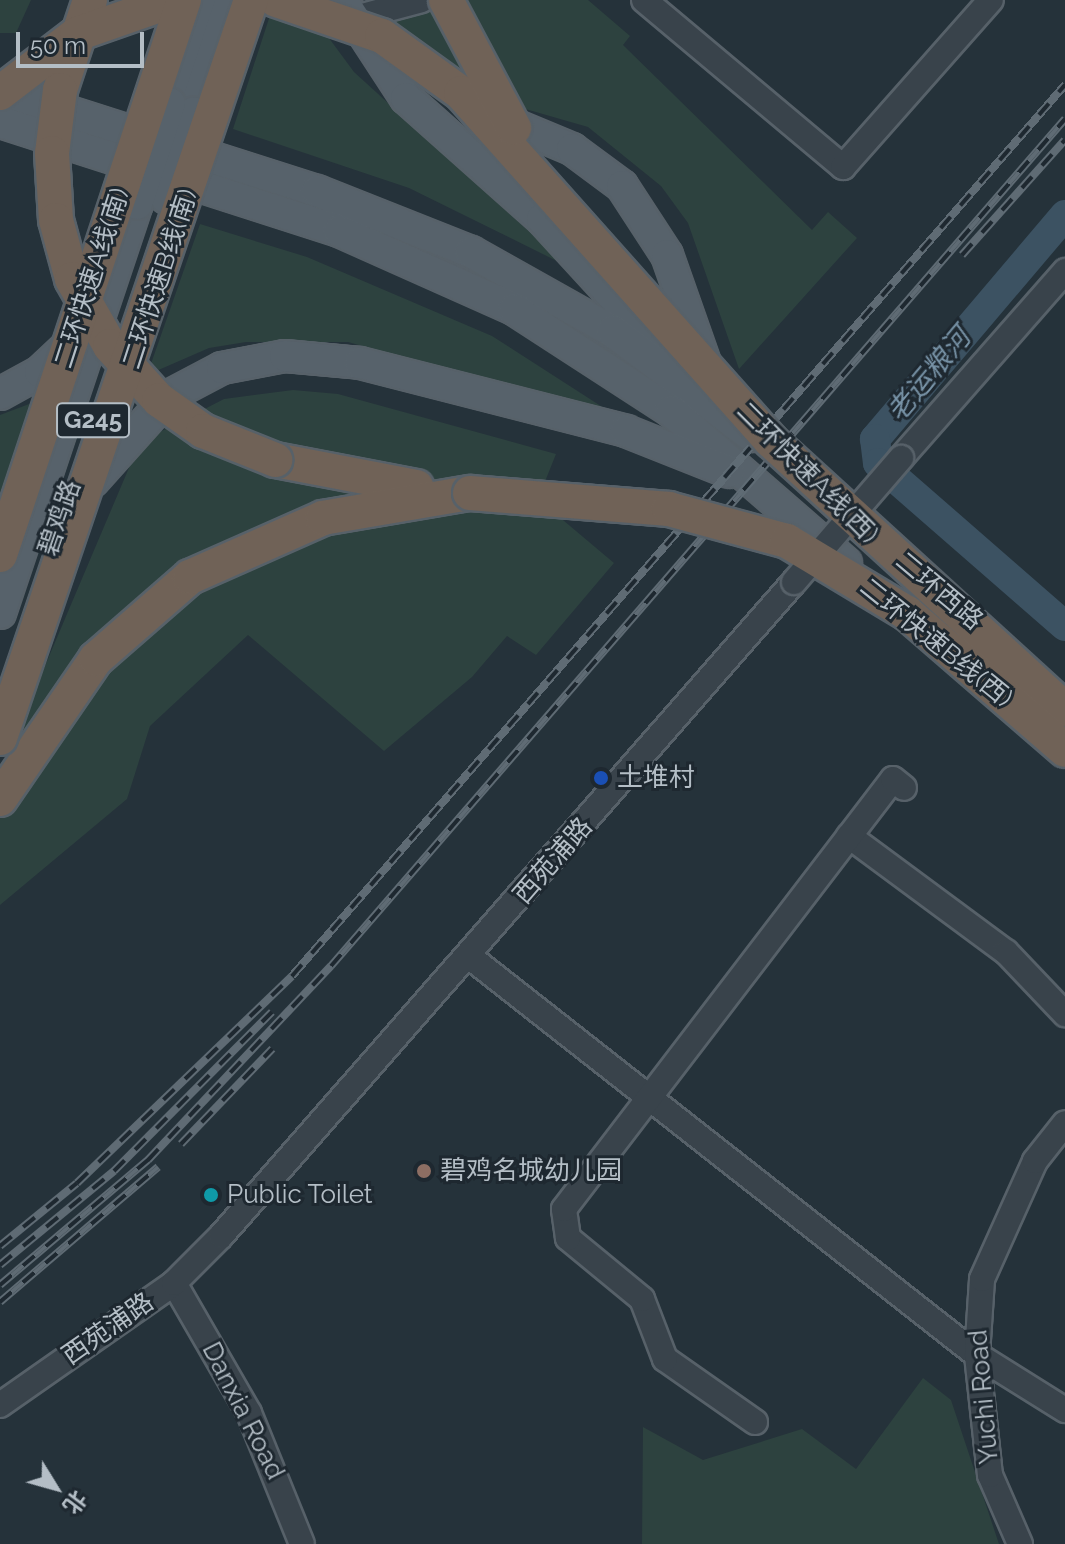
<!DOCTYPE html>
<meta charset="utf-8">
<style>
body{margin:0}
#map{position:relative;width:1065px;height:1544px;overflow:hidden;background:#25323a;font-family:Raleway,"Noto Sans SC",sans-serif}
div>[style]{position:absolute}
.green>*{inset:0;background:#2d423f}
.river>*{height:30px;margin:-15px;padding:0 15px;transform-origin:15px;border-radius:15px;background:#3c5262}
.roads{filter:drop-shadow(2px 0 #576169) drop-shadow(-2px 0 #576169) drop-shadow(0 2px #576169) drop-shadow(0 -2px #576169)}
.minor>*{height:24px;margin:-12px;padding:0 12px;transform-origin:12px;border-radius:12px;background:#39434b}
.major>*{height:30px;margin:-15px;padding:0 15px;transform-origin:15px;border-radius:15px;background:#57626b}
.highway>*{height:34px;margin:-17px;padding:0 17px;transform-origin:17px;border-radius:17px;background:#706257}
.rail>*{height:8px;margin-top:-4px;transform-origin:0;background:repeating-linear-gradient(90deg,#1e2830 0 15px,#5f6b74 0 30px);box-sizing:border-box;border-block:2px solid #5f6b74}
.bridges{filter:drop-shadow(2px 0 #576169) drop-shadow(-2px 0 #576169) drop-shadow(0 2px #576169) drop-shadow(0 -2px #576169)}
.minor-bridge>*{height:24px;margin:-12px;padding:0 12px;transform-origin:12px;border-radius:12px;background:#39434b}
.major-bridge>*{height:30px;margin:-15px;padding:0 15px;transform-origin:15px;border-radius:15px;background:#57626b}
.highway-bridge>*{height:34px;margin:-17px;padding:0 17px;transform-origin:17px;border-radius:17px;background:#706257}
.dots>*{width:22px;height:22px;translate:-50% -50%;box-sizing:border-box;border:4px solid #1e2830;border-radius:50%}
span{translate:-50% -50%;white-space:nowrap;text-align:center;line-height:1.15;-webkit-text-stroke:6px #1e2830;paint-order:stroke}
.shield-label span{padding:2px 6px;background:#1e2830;border:2px solid;border-radius:6px;-webkit-text-stroke-width:0}
.shield-label{font-size:24px;color:#b4bec6;font-weight:700}
.street-label{font-size:26px;color:#b4bec6}
.poi-label{font-size:26px;color:#b4bec6}
.left{translate:0 -50%;text-align:left}
.water-label{font-size:28px;color:#7893a7;font-style:italic}
.north{position:absolute;left:16px;top:1448px;width:80px;height:80px;-webkit-text-stroke:6px #1e2830;paint-order:stroke;rotate:127deg;font-size:22px;font-weight:700;line-height:32px;text-align:center;color:#b4bec6}
.north::after{content:'';display:block;margin:auto;width:28px;height:36px;background:#b4bec6;clip-path:polygon(50% 0,100% 100%,50% 72%,0 100%)}
.scale{position:absolute;left:16px;top:32px;width:128px;height:36px;box-sizing:border-box;border:4px solid #b4bec6;border-top:0;padding-left:10px;font-size:24px;line-height:28px;white-space:nowrap;color:#b4bec6;-webkit-text-stroke:6px #1e2830;paint-order:stroke}
</style>
<div id="map">
<div class="green">
<div style="clip-path:polygon(0 0,31px 0,16px 33px,0 33px)"></div>
<div style="clip-path:polygon(275px 0,309px 11px,354px 72px,567px 266px,409px 188px,233px 129px)"></div>
<div style="clip-path:polygon(369px 0,588px 0,630px 36px,623px 45px,812px 230px,828px 212px,857px 238px,739px 369px,688px 223px,661px 186px,588px 127px,470px 93px,392px 36px)"></div>
<div style="clip-path:polygon(200px 224px,307px 257px,492px 336px,621px 419px,348px 342px,246px 342px,209px 348px,147px 375px)"></div>
<div style="clip-path:polygon(293px 390px,338px 394px,556px 454px,538px 499px,614px 563px,536px 655px,507px 636px,472px 677px,384px 751px,248px 635px,150px 726px,127px 799px,0 905px,0 772px,131px 463px,150px 437px,224px 399px)"></div>
<div style="clip-path:polygon(45px 398px,0 506px,0 415px)"></div>
<div style="clip-path:polygon(923px 1378px,951px 1400px,999px 1544px,642px 1544px,643px 1427px,703px 1460px,802px 1429px,856px 1469px)"></div>
</div>
<div class="river">
<div style="left:1065px;top:215px;width:294px;rotate:130.3deg"></div>
<div style="left:875px;top:439px;width:24px;rotate:83deg"></div>
<div style="left:878px;top:463px;width:248px;rotate:41.1deg"></div>
</div>
<div class="roads">
<div class="minor">
<div style="left:644px;top:0;width:260px;rotate:40deg"></div>
<div style="left:843px;top:167px;width:223px;rotate:-48.5deg"></div>
<div style="left:351px;top:19px;width:73px;rotate:-15deg"></div>
<div style="left:901px;top:458px;width:249px;rotate:-48.7deg"></div>
<div style="left:849px;top:836px;width:195px;rotate:36.5deg"></div>
<div style="left:1006px;top:952px;width:86px;rotate:46.4deg"></div>
<div style="left:470px;top:957px;width:645px;rotate:38.13deg"></div>
<div style="left:977px;top:1355px;width:104px;rotate:32deg"></div>
<div style="left:174px;top:1283px;width:150px;rotate:60deg"></div>
<div style="left:249px;top:1413px;width:141px;rotate:68deg"></div>
<div style="left:0;top:1405px;width:213px;rotate:-35deg"></div>
<div style="left:174px;top:1283px;width:66px;rotate:-45deg"></div>
<div style="left:221px;top:1236px;width:870px;rotate:-48.78deg"></div>
<div style="left:755px;top:1422px;width:110px;rotate:-145deg"></div>
<div style="left:665px;top:1359px;width:64px;rotate:-111deg"></div>
<div style="left:642px;top:1299px;width:96px;rotate:-140.5deg"></div>
<div style="left:568px;top:1238px;width:29px;rotate:-98deg"></div>
<div style="left:564px;top:1209px;width:541px;rotate:-52.58deg"></div>
<div style="left:893px;top:779px;width:14px;rotate:39deg"></div>
<div style="left:1020px;top:1544px;width:75px;rotate:-113.5deg"></div>
<div style="left:990px;top:1475px;width:121px;rotate:-96.2deg"></div>
<div style="left:977px;top:1355px;width:76px;rotate:-86.2deg"></div>
<div style="left:982px;top:1279px;width:129px;rotate:-65.8deg"></div>
<div style="left:1035px;top:1161px;width:48px;rotate:-51.7deg"></div>
</div>
<div class="major">
<div style="left:342px;top:0;width:117px;rotate:56.9deg"></div>
<div style="left:406px;top:98px;width:182px;rotate:41.7deg"></div>
<div style="left:542px;top:219px;width:180px;rotate:47.5deg"></div>
<div style="left:0;top:90px;width:333px;rotate:17.7deg"></div>
<div style="left:317px;top:191px;width:166px;rotate:21.6deg"></div>
<div style="left:471px;top:252px;width:162px;rotate:29.3deg"></div>
<div style="left:612px;top:331px;width:175px;rotate:36.9deg"></div>
<div style="left:170px;top:103px;width:108px;rotate:-71.7deg"></div>
<div style="left:194px;top:112px;width:118px;rotate:-71.7deg"></div>
<div style="left:493px;top:116px;width:86px;rotate:22.7deg"></div>
<div style="left:572px;top:149px;width:62px;rotate:36.5deg"></div>
<div style="left:622px;top:186px;width:82px;rotate:56.9deg"></div>
<div style="left:667px;top:255px;width:118px;rotate:70.6deg"></div>
<div style="left:0;top:122px;width:356px;rotate:17.8deg"></div>
<div style="left:339px;top:231px;width:192px;rotate:24deg"></div>
<div style="left:514px;top:309px;width:187px;rotate:33deg"></div>
<div style="left:671px;top:411px;width:232px;rotate:41deg"></div>
<div style="left:0;top:394px;width:46px;rotate:-28.8deg"></div>
<div style="left:40px;top:372px;width:42px;rotate:-43.1deg"></div>
<div style="left:93px;top:481px;width:114px;rotate:-48.2deg"></div>
<div style="left:169px;top:396px;width:60px;rotate:-27.8deg"></div>
<div style="left:222px;top:368px;width:64px;rotate:-10.8deg"></div>
<div style="left:285px;top:356px;width:75px;rotate:5.3deg"></div>
<div style="left:360px;top:363px;width:275px;rotate:14.3deg"></div>
<div style="left:626px;top:431px;width:111px;rotate:21.7deg"></div>
<div style="left:0;top:613px;width:431px;rotate:-71.5deg"></div>
</div>
<div class="highway">
<div style="left:275px;top:460px;width:144px;rotate:10.8deg"></div>
<div style="left:0;top:799px;width:170px;rotate:-55.6deg"></div>
<div style="left:96px;top:659px;width:125px;rotate:-41.1deg"></div>
<div style="left:190px;top:577px;width:145px;rotate:-23.9deg"></div>
<div style="left:323px;top:518px;width:149px;rotate:-9.7deg"></div>
</div>
</div>
<div class="rail">
<div style="left:962px;top:255px;width:154px;rotate:-48.2deg"></div>
<div style="left:181px;top:1144px;width:132px;rotate:-46.2deg"></div>
<div style="left:0;top:1246px;width:99px;rotate:-39.3deg"></div>
<div style="left:77px;top:1183px;width:298px;rotate:-43.9deg"></div>
<div style="left:292px;top:976px;width:1180px;rotate:-49.06deg"></div>
<div style="left:0;top:1265px;width:148px;rotate:-39.5deg"></div>
<div style="left:114px;top:1171px;width:224px;rotate:-45.2deg"></div>
<div style="left:0;top:1285px;width:194px;rotate:-40.2deg"></div>
<div style="left:148px;top:1160px;width:267px;rotate:-46.7deg"></div>
<div style="left:331px;top:966px;width:1121px;rotate:-49.09deg"></div>
<div style="left:0;top:1302px;width:208px;rotate:-40.5deg"></div>
</div>
<div class="bridges">
<div class="minor-bridge">
<div style="left:794px;top:582px;width:164px;rotate:-49.2deg"></div>
</div>
<div class="major-bridge">
<div style="left:166px;top:198px;width:90px;rotate:-72deg"></div>
<div style="left:137px;top:204px;width:106px;rotate:-71.9deg"></div>
</div>
<div class="highway-bridge">
<div style="left:90px;top:0;width:95px;rotate:108.4deg"></div>
<div style="left:60px;top:90px;width:64px;rotate:97.2deg"></div>
<div style="left:52px;top:153px;width:67px;rotate:86.6deg"></div>
<div style="left:56px;top:220px;width:61px;rotate:74.8deg"></div>
<div style="left:72px;top:279px;width:77px;rotate:60.4deg"></div>
<div style="left:110px;top:346px;width:73px;rotate:47.8deg"></div>
<div style="left:159px;top:400px;width:54px;rotate:35.2deg"></div>
<div style="left:203px;top:431px;width:78px;rotate:21.9deg"></div>
<div style="left:276px;top:0;width:112px;rotate:18.8deg"></div>
<div style="left:382px;top:36px;width:97px;rotate:35.8deg"></div>
<div style="left:461px;top:93px;width:466px;rotate:48.3deg"></div>
<div style="left:771px;top:441px;width:398px;rotate:42.4deg"></div>
<div style="left:446px;top:0;width:145px;rotate:62deg"></div>
<div style="left:0;top:93px;width:97px;rotate:-37.5deg"></div>
<div style="left:77px;top:34px;width:103px;rotate:-19.3deg"></div>
<div style="left:470px;top:493px;width:200px;rotate:4.6deg"></div>
<div style="left:669px;top:509px;width:122px;rotate:15.2deg"></div>
<div style="left:787px;top:541px;width:140px;rotate:31deg"></div>
<div style="left:907px;top:613px;width:209px;rotate:40.9deg"></div>
<div style="left:0;top:555px;width:585px;rotate:-71.66deg"></div>
<div style="left:0;top:738px;width:780px;rotate:-71.22deg"></div>
</div>
</div>
<div class="dots">
<div style="left:601px;top:778px;background:#1a4fb4"></div>
<div style="left:424px;top:1171px;background:#8d6e63"></div>
<div style="left:211px;top:1195px;background:#0f9aa8"></div>
</div>
<div class="shield-label">
<span style="left:93px;top:420px">G245</span>
</div>
<div class="street-label">
<span style="left:92px;top:278px;rotate:-72deg">二环快速A线(南)</span>
<span style="left:160px;top:279px;rotate:-72deg">二环快速B线(南)</span>
<span style="left:807px;top:473px;rotate:45deg">二环快速A线(西)</span>
<span style="left:60px;top:518px;rotate:-71deg">碧鸡路</span>
<span style="left:939px;top:591px;rotate:40deg">二环西路</span>
<span style="left:936px;top:643px;rotate:39deg">二环快速B线(西)</span>
<span style="left:553px;top:861px;rotate:-49deg">西苑浦路</span>
<span style="left:108px;top:1329px;rotate:-35deg">西苑浦路</span>
<span style="left:984px;top:1397px;rotate:-95deg">Yuchi Road</span>
<span style="left:243px;top:1411px;rotate:63deg">Danxia Road</span>
</div>
<div class="poi-label">
<span class="left" style="left:617px;top:778px">土堆村</span>
<span class="left" style="left:440px;top:1171px">碧鸡名城幼儿园</span>
<span class="left" style="left:227px;top:1195px">Public Toilet</span>
</div>
<div class="water-label">
<span style="left:929px;top:375px;rotate:-50deg">老运粮河</span>
</div>
<div class="north">北</div>
<div class="scale">50 m</div>
</div>
